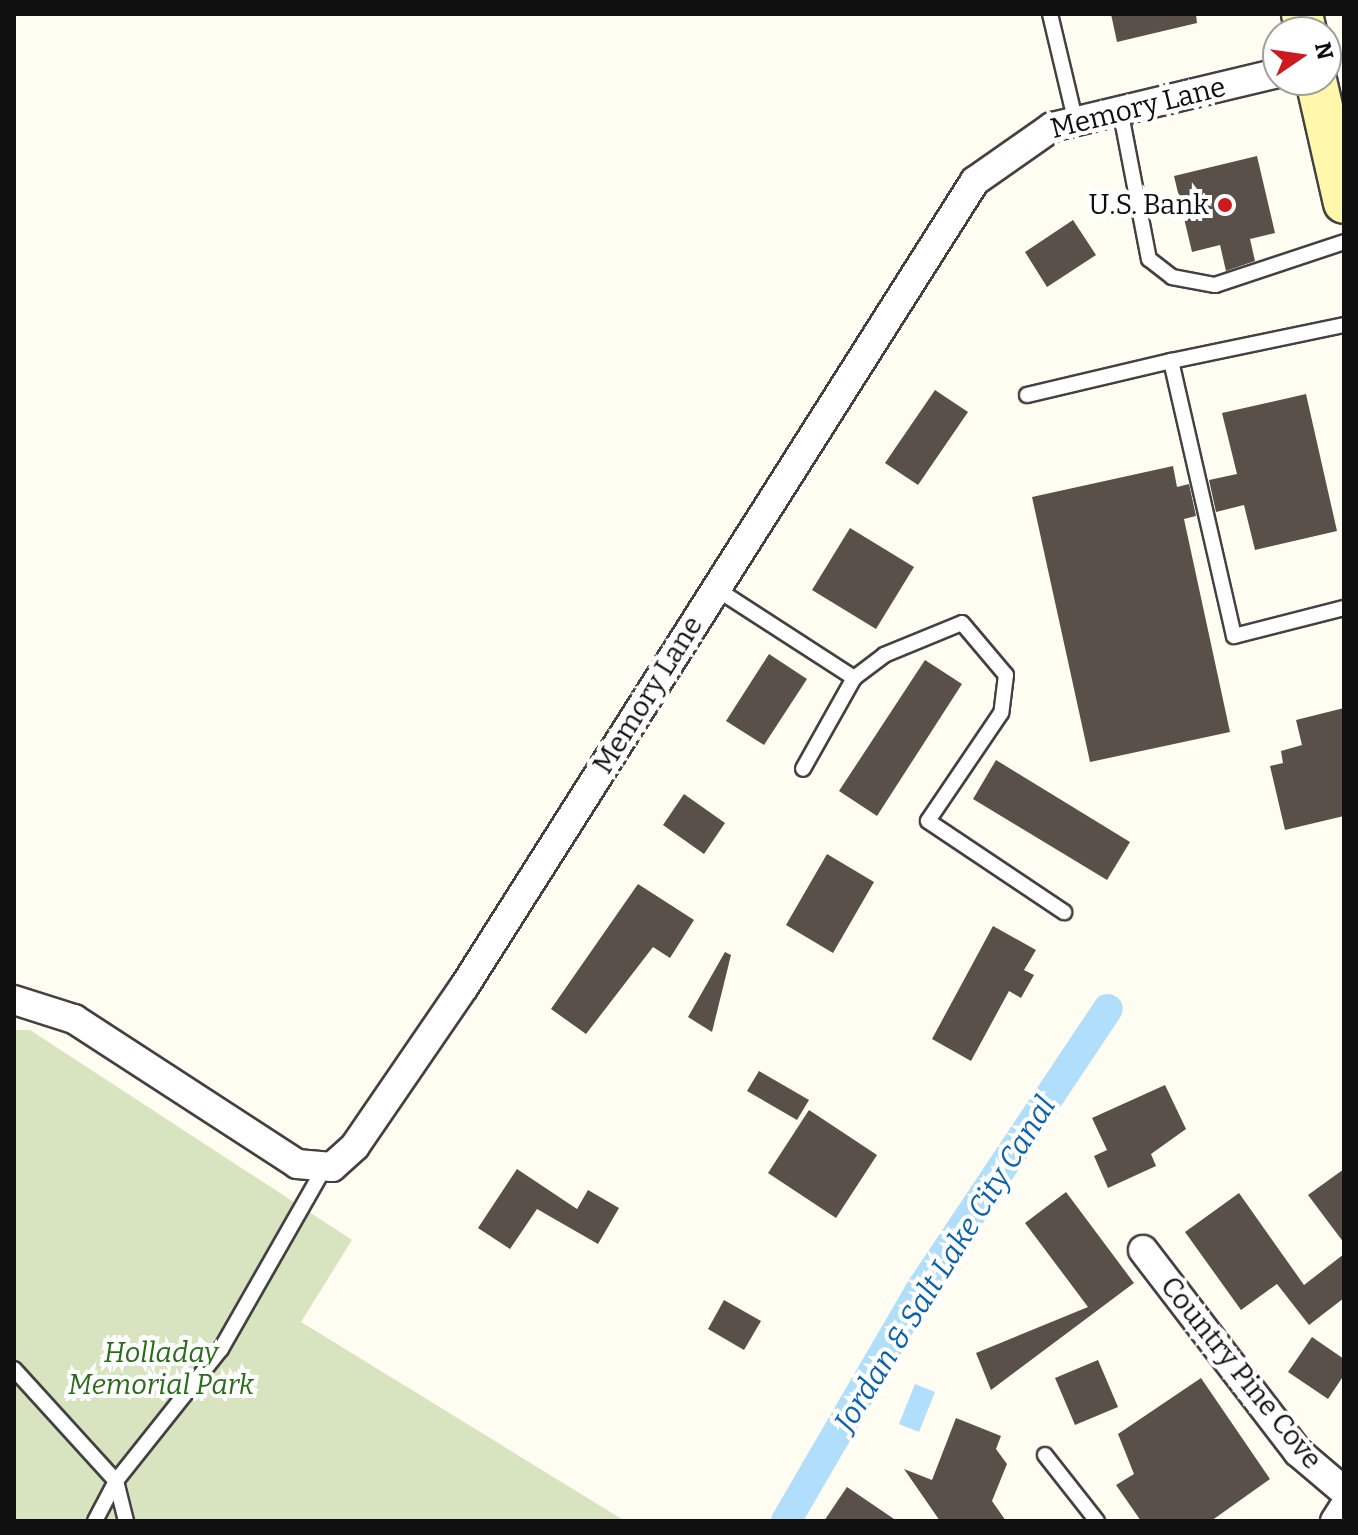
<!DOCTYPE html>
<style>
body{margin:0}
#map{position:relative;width:1358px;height:1535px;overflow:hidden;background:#fffdf1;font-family:Bitter,serif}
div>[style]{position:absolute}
.cemetery>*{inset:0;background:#d7e4bf}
.water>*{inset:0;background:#b1defb}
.canal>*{height:30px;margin:-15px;padding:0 15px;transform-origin:15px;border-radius:15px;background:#b1defb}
.building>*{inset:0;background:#59504a}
.roads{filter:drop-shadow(2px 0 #424242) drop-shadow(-2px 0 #424242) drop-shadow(0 2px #424242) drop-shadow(0 -2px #424242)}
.service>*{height:14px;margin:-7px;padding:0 7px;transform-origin:7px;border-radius:7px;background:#fff}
.minor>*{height:28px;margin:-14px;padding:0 14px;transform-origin:14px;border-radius:14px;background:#fff}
.secondary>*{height:40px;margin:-20px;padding:0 20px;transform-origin:20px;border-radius:20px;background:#fff8ac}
.dots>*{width:22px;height:22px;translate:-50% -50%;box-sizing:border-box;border:4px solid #fff;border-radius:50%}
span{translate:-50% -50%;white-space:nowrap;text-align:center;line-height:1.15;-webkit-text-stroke:8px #fff;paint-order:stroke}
.street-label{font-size:28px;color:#0f0f0f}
.poi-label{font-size:28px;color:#0f0f0f}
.right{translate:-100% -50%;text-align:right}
.park-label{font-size:28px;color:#286e19;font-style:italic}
.water-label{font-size:30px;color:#0c63ad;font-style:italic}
.frame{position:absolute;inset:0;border:16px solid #0f0f0f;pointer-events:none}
.north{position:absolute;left:1262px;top:16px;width:80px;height:80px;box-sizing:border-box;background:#fff;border:2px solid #9f9f9f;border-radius:50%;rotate:77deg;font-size:22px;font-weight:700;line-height:32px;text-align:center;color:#0f0f0f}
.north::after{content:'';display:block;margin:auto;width:28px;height:36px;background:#cd1a1e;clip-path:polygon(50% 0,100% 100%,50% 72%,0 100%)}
</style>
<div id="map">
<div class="cemetery">
<div style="clip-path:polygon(14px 1030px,30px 1030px,352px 1240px,301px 1322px,625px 1521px,14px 1521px)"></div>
</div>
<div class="water">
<div style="clip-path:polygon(915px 1384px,935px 1392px,919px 1432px,899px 1424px)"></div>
</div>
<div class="canal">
<div style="left:786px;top:1521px;width:272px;rotate:-59.8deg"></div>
<div style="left:923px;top:1286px;width:333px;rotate:-56.3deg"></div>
</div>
<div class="building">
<div style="clip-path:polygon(1111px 14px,1196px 14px,1197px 23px,1117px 42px)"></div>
<div style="clip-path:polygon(1257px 156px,1275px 233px,1250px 239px,1255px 261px,1226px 271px,1220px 245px,1192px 252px,1174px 176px)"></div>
<div style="clip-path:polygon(1073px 220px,1096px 255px,1047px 287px,1025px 252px)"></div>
<div style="clip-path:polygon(935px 390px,968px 412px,918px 485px,885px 463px)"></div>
<div style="clip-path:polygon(1306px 394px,1337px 531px,1255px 550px,1244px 505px,1216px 512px,1209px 480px,1237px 474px,1222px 413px)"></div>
<div style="clip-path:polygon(1173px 466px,1177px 487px,1189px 484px,1196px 516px,1184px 519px,1230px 732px,1090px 762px,1032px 497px)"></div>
<div style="clip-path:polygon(850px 528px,914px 567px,876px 629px,812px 590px)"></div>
<div style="clip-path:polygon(769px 654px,807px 679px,764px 745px,726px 721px)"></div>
<div style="clip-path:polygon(925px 660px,962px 684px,877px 816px,839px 791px)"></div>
<div style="clip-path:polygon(1344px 708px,1344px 816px,1285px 830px,1270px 766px,1283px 763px,1281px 751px,1302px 745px,1296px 720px)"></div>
<div style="clip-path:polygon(996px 760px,1130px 842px,1107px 880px,973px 799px)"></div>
<div style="clip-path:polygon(684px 794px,725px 823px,704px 854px,663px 825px)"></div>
<div style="clip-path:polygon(827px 854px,874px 882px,833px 953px,786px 925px)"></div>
<div style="clip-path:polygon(638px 884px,694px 920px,670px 958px,653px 947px,586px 1034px,551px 1009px)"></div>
<div style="clip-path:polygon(993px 926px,1036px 950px,1024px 970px,1034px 975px,1021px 998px,1009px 991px,971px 1061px,932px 1039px)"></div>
<div style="clip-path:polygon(725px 952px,731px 955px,712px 1032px,688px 1017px)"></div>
<div style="clip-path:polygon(759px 1071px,809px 1100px,797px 1120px,747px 1091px)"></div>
<div style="clip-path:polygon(1165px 1085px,1186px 1129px,1151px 1154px,1156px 1166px,1108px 1188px,1094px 1156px,1107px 1150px,1092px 1118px)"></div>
<div style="clip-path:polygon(809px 1110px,877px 1155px,836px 1218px,768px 1173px)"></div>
<div style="clip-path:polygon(517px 1169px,577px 1209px,588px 1190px,619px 1208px,598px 1244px,537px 1209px,510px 1249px,478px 1228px)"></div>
<div style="clip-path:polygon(1344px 1169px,1344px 1243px,1308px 1195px)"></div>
<div style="clip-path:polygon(1066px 1192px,1134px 1283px,991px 1390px,976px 1353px,1088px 1307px,1025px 1223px)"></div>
<div style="clip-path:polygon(1239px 1193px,1304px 1285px,1344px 1254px,1344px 1298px,1309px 1325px,1277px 1284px,1241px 1310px,1185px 1232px)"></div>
<div style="clip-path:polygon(724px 1300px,761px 1321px,744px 1350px,708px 1329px)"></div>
<div style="clip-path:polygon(1312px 1337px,1344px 1359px,1344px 1375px,1328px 1399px,1288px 1372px)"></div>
<div style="clip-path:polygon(1098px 1360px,1118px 1407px,1075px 1425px,1055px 1378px)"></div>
<div style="clip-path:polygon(1201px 1378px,1270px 1479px,1211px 1521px,1141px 1521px,1116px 1485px,1134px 1474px,1118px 1434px)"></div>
<div style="clip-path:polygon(956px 1418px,1001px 1436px,996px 1449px,1007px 1464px,992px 1501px,1006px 1521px,940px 1521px,904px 1469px,932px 1480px)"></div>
<div style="clip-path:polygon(847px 1487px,897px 1521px,824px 1521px)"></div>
</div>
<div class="roads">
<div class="service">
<div style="left:1050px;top:14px;width:108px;rotate:76.6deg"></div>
<div style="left:1120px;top:109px;width:153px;rotate:79.1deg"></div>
<div style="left:1149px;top:259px;width:29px;rotate:38deg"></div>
<div style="left:1172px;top:277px;width:44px;rotate:10.5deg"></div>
<div style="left:1215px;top:285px;width:136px;rotate:-18.4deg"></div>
<div style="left:1344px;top:325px;width:177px;rotate:168.2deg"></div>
<div style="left:1171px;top:361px;width:282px;rotate:77.1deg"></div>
<div style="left:1234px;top:636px;width:114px;rotate:-14.3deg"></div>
<div style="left:1027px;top:395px;width:148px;rotate:-13.3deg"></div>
<div style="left:715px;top:588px;width:166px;rotate:32.9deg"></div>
<div style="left:854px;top:678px;width:104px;rotate:119.3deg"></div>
<div style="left:854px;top:678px;width:38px;rotate:-37deg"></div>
<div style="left:884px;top:655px;width:84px;rotate:-22.3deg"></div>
<div style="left:962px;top:623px;width:68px;rotate:49.8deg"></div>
<div style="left:1006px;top:675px;width:38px;rotate:97deg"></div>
<div style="left:1001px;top:713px;width:130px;rotate:124.1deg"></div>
<div style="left:928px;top:821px;width:164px;rotate:33.8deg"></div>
<div style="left:14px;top:1369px;width:151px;rotate:47.7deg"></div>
<div style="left:116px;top:1481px;width:45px;rotate:117.7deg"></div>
<div style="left:1045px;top:1455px;width:84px;rotate:51.8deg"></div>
<div style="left:126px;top:1521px;width:41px;rotate:-104deg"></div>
<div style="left:116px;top:1481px;width:169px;rotate:-51.5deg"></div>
<div style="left:221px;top:1349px;width:206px;rotate:-60.3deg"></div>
</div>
<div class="minor">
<div style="left:14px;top:1000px;width:63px;rotate:17.6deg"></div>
<div style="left:74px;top:1019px;width:266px;rotate:33deg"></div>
<div style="left:297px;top:1164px;width:35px;rotate:5deg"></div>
<div style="left:332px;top:1167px;width:31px;rotate:-42deg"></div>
<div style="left:355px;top:1146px;width:193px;rotate:-55.6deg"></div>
<div style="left:464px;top:987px;width:954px;rotate:-57.63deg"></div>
<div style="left:975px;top:181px;width:94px;rotate:-35deg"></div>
<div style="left:1052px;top:127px;width:232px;rotate:-13.4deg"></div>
<div style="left:1143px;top:1250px;width:255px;rotate:52.5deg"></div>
<div style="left:1298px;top:1452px;width:60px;rotate:40.3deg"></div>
<div style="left:1335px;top:1521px;width:17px;rotate:-57deg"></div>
</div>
<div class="secondary">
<div style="left:1302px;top:14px;width:18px;rotate:77deg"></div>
<div style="left:1316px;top:80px;width:126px;rotate:77.2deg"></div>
</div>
</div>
<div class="dots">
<div style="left:1225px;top:205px;background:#cd1a1e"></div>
</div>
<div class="street-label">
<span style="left:1138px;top:108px;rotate:-14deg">Memory Lane</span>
<span style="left:648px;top:695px;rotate:-58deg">Memory Lane</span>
<span style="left:1241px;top:1373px;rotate:51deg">Country Pine Cove</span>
</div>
<div class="poi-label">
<span class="right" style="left:1209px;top:205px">U.S. Bank</span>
</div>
<div class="park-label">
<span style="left:161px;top:1369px">Holladay<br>Memorial Park</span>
</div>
<div class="water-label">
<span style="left:945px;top:1264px;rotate:-58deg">Jordan &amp; Salt Lake City Canal</span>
</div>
<div class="frame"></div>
<div class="north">N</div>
</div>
